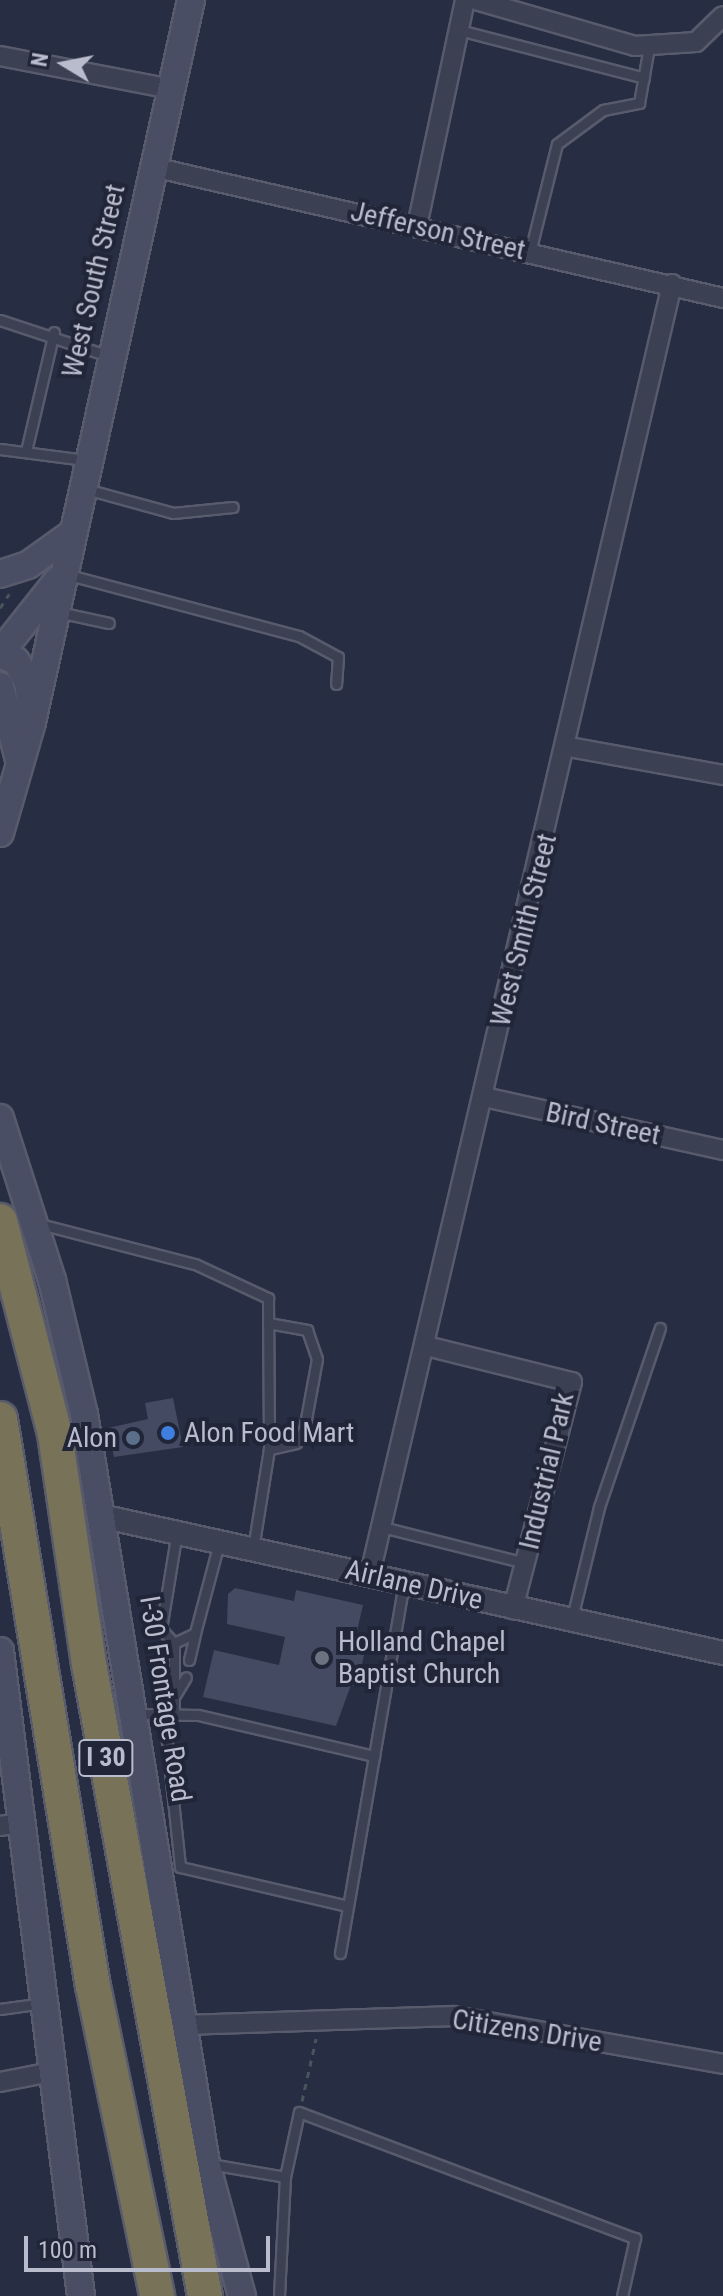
<!DOCTYPE html>
<style>
body{margin:0}
#map{position:relative;width:723px;height:2296px;overflow:hidden;background:#272d42;font-family:"Roboto Condensed",sans-serif}
div>[style]{position:absolute}
.building>*{inset:0;background:#444a62}
.path>*{height:3px;margin-top:-1.5px;transform-origin:0;background:repeating-linear-gradient(90deg,#45565d 0 6px,transparent 0 12px)}
.roads{filter:drop-shadow(2px 0 #575b6c) drop-shadow(-2px 0 #575b6c) drop-shadow(0 2px #575b6c) drop-shadow(0 -2px #575b6c)}
.service>*{height:9px;margin:-4.5px;padding:0 4.5px;transform-origin:4.5px;border-radius:4.5px;background:#3b4052}
.minor>*{height:18px;margin:-9px;padding:0 9px;transform-origin:9px;border-radius:9px;background:#3b4052}
.tertiary>*{height:22px;margin:-11px;padding:0 11px;transform-origin:11px;border-radius:11px;background:#3b4052}
.secondary>*{height:26px;margin:-13px;padding:0 13px;transform-origin:13px;border-radius:13px;background:#4a4e65}
.motorway>*{height:34px;margin:-17px;padding:0 17px;transform-origin:17px;border-radius:17px;background:#787259}
.dots>*{width:22px;height:22px;translate:-50% -50%;box-sizing:border-box;border:4px solid #202537;border-radius:50%}
span{translate:-50% -50%;white-space:nowrap;text-align:center;line-height:1.15;-webkit-text-stroke:8px #202537;paint-order:stroke}
.shield-label span{padding:2px 6px;background:#202537;border:2px solid;border-radius:6px;-webkit-text-stroke-width:0}
.shield-label{font-size:26px;color:#b9bccc;font-weight:700}
.street-label{font-size:28px;color:#b9bccc}
.poi-label{font-size:28px;color:#b9bccc}
.left{translate:0 -50%;text-align:left}
.right{translate:-100% -50%;text-align:right}
.north{position:absolute;left:24px;top:24px;width:80px;height:80px;-webkit-text-stroke:6px #202537;paint-order:stroke;rotate:280deg;font-size:22px;font-weight:700;line-height:32px;text-align:center;color:#b9bccc}
.north::after{content:'';display:block;margin:auto;width:28px;height:36px;background:#b9bccc;clip-path:polygon(50% 0,100% 100%,50% 72%,0 100%)}
.scale{position:absolute;left:24px;top:2236px;width:246px;height:36px;box-sizing:border-box;border:4px solid #b9bccc;border-top:0;padding-left:10px;font-size:24px;line-height:28px;white-space:nowrap;color:#b9bccc;-webkit-text-stroke:6px #202537;paint-order:stroke}
</style>
<div id="map">
<div class="building">
<div style="clip-path:polygon(173px 1398px,183px 1447px,114px 1457px,108px 1428px,148px 1419px,145px 1403px)"></div>
<div style="clip-path:polygon(235px 1588px,294px 1601px,296px 1590px,363px 1605px,355px 1640px,367px 1642px,357px 1686px,351px 1685px,336px 1726px,203px 1697px,214px 1650px,279px 1665px,285px 1637px,227px 1624px,228px 1594px)"></div>
</div>
<div class="path">
<div style="left:0;top:608px;width:17px;rotate:-57deg"></div>
<div style="left:302px;top:2101px;width:64px;rotate:-77.3deg"></div>
</div>
<div class="roads">
<div class="service">
<div style="left:459px;top:30px;width:191px;rotate:14.5deg"></div>
<div style="left:530px;top:252px;width:111px;rotate:-76deg"></div>
<div style="left:557px;top:144px;width:57px;rotate:-36.5deg"></div>
<div style="left:603px;top:110px;width:37px;rotate:-11deg"></div>
<div style="left:639px;top:103px;width:57px;rotate:-79.9deg"></div>
<div style="left:0;top:320px;width:115px;rotate:18.3deg"></div>
<div style="left:27px;top:447px;width:118px;rotate:-76.8deg"></div>
<div style="left:0;top:449px;width:86px;rotate:7.4deg"></div>
<div style="left:86px;top:489px;width:90px;rotate:15.4deg"></div>
<div style="left:173px;top:513px;width:60px;rotate:-5.7deg"></div>
<div style="left:69px;top:575px;width:238px;rotate:14.9deg"></div>
<div style="left:299px;top:636px;width:44px;rotate:28.3deg"></div>
<div style="left:338px;top:657px;width:27px;rotate:94deg"></div>
<div style="left:58px;top:612px;width:52px;rotate:12.2deg"></div>
<div style="left:36px;top:1223px;width:164px;rotate:14.5deg"></div>
<div style="left:195px;top:1264px;width:81px;rotate:25deg"></div>
<div style="left:268px;top:1298px;width:151px;rotate:89.6deg"></div>
<div style="left:269px;top:1449px;width:101px;rotate:99.1deg"></div>
<div style="left:268px;top:1323px;width:40px;rotate:10deg"></div>
<div style="left:307px;top:1330px;width:31px;rotate:71deg"></div>
<div style="left:317px;top:1359px;width:72px;rotate:100.4deg"></div>
<div style="left:304px;top:1430px;width:15px;rotate:122deg"></div>
<div style="left:296px;top:1443px;width:28px;rotate:167deg"></div>
<div style="left:382px;top:1527px;width:147px;rotate:14.1deg"></div>
<div style="left:572px;top:1618px;width:114px;rotate:-76.3deg"></div>
<div style="left:599px;top:1507px;width:189px;rotate:-71.2deg"></div>
<div style="left:174px;top:1643px;width:23px;rotate:-25deg"></div>
<div style="left:195px;top:1633px;width:93px;rotate:-75.1deg"></div>
<div style="left:189px;top:1660px;width:28px;rotate:-77deg"></div>
<div style="left:174px;top:1697px;width:23px;rotate:-59deg"></div>
<div style="left:137px;top:1714px;width:61px;rotate:0.9deg"></div>
<div style="left:198px;top:1715px;width:181px;rotate:13.1deg"></div>
<div style="left:164px;top:1714px;width:154px;rotate:84deg"></div>
<div style="left:180px;top:1867px;width:172px;rotate:13.1deg"></div>
<div style="left:174px;top:1714px;width:71px;rotate:-90deg"></div>
<div style="left:174px;top:1643px;width:19px;rotate:-133deg"></div>
<div style="left:161px;top:1629px;width:93px;rotate:-80.7deg"></div>
<div style="left:340px;top:1953px;width:376px;rotate:-80.2deg"></div>
<div style="left:0;top:2009px;width:43px;rotate:-7.9deg"></div>
<div style="left:210px;top:2164px;width:76px;rotate:9.8deg"></div>
<div style="left:279px;top:2296px;width:119px;rotate:-87.1deg"></div>
<div style="left:285px;top:2177px;width:66px;rotate:-77.8deg"></div>
<div style="left:299px;top:2112px;width:359px;rotate:20.6deg"></div>
<div style="left:635px;top:2238px;width:59px;rotate:102.6deg"></div>
</div>
<div class="minor">
<div style="left:476px;top:0;width:166px;rotate:16.1deg"></div>
<div style="left:635px;top:46px;width:61px;rotate:-3.8deg"></div>
<div style="left:696px;top:42px;width:37px;rotate:-44deg"></div>
<div style="left:0;top:56px;width:174px;rotate:10.9deg"></div>
<div style="left:153px;top:167px;width:585px;rotate:12.94deg"></div>
<div style="left:417px;top:226px;width:231px;rotate:-78deg"></div>
<div style="left:569px;top:747px;width:157px;rotate:10.3deg"></div>
<div style="left:484px;top:1097px;width:245px;rotate:12.5deg"></div>
<div style="left:426px;top:1346px;width:150px;rotate:13.9deg"></div>
<div style="left:572px;top:1382px;width:235px;rotate:104.6deg"></div>
<div style="left:370px;top:1574px;width:1325px;rotate:-76.82deg"></div>
<div style="left:0;top:1826px;width:22px;rotate:-8deg"></div>
<div style="left:185px;top:2025px;width:269px;rotate:-1.9deg"></div>
<div style="left:454px;top:2016px;width:273px;rotate:10.1deg"></div>
<div style="left:0;top:2082px;width:57px;rotate:-11.1deg"></div>
</div>
<div class="tertiary">
<div style="left:105px;top:1517px;width:633px;rotate:12.41deg"></div>
</div>
<div class="secondary">
<div style="left:0;top:574px;width:29px;rotate:-18deg"></div>
<div style="left:28px;top:565px;width:52px;rotate:-35.5deg"></div>
<div style="left:0;top:653px;width:93px;rotate:-51.5deg"></div>
<div style="left:0;top:654px;width:17px;rotate:24deg"></div>
<div style="left:16px;top:661px;width:24px;rotate:60deg"></div>
<div style="left:28px;top:682px;width:24px;rotate:83deg"></div>
<div style="left:0;top:686px;width:76px;rotate:75.6deg"></div>
<div style="left:0;top:833px;width:116px;rotate:-73.9deg"></div>
<div style="left:32px;top:722px;width:739px;rotate:-77.58deg"></div>
<div style="left:0;top:1118px;width:170px;rotate:72.2deg"></div>
<div style="left:52px;top:1280px;width:138px;rotate:76.6deg"></div>
<div style="left:84px;top:1414px;width:759px;rotate:80.75deg"></div>
<div style="left:206px;top:2163px;width:138px;rotate:74.9deg"></div>
<div style="left:0;top:1651px;width:650px;rotate:82.84deg"></div>
</div>
<div class="motorway">
<div style="left:0;top:1221px;width:220px;rotate:75.5deg"></div>
<div style="left:55px;top:1434px;width:232px;rotate:81.6deg"></div>
<div style="left:89px;top:1664px;width:643px;rotate:79.6deg"></div>
<div style="left:0;top:1419px;width:575px;rotate:80.69deg"></div>
<div style="left:93px;top:1986px;width:317px;rotate:78.3deg"></div>
</div>
</div>
<div class="dots">
<div style="left:168px;top:1433px;background:#3f7fe0"></div>
<div style="left:133px;top:1438px;background:#5c6f8a"></div>
<div style="left:322px;top:1658px;background:#6b7280"></div>
</div>
<div class="shield-label">
<span style="left:106px;top:1758px">I 30</span>
</div>
<div class="street-label">
<span style="left:438px;top:231px;rotate:13deg">Jefferson Street</span>
<span style="left:94px;top:281px;rotate:-77deg">West South Street</span>
<span style="left:524px;top:930px;rotate:-76deg">West Smith Street</span>
<span style="left:603px;top:1124px;rotate:12deg">Bird Street</span>
<span style="left:547px;top:1471px;rotate:-77deg">Industrial Park</span>
<span style="left:414px;top:1585px;rotate:13deg">Airlane Drive</span>
<span style="left:165px;top:1699px;rotate:81deg">I-30 Frontage Road</span>
<span style="left:527px;top:2031px;rotate:9deg">Citizens Drive</span>
</div>
<div class="poi-label">
<span class="left" style="left:184px;top:1433px">Alon Food Mart</span>
<span class="right" style="left:117px;top:1438px">Alon</span>
<span class="left" style="left:338px;top:1658px">Holland Chapel<br>Baptist Church</span>
</div>
<div class="north">N</div>
<div class="scale">100 m</div>
</div>
